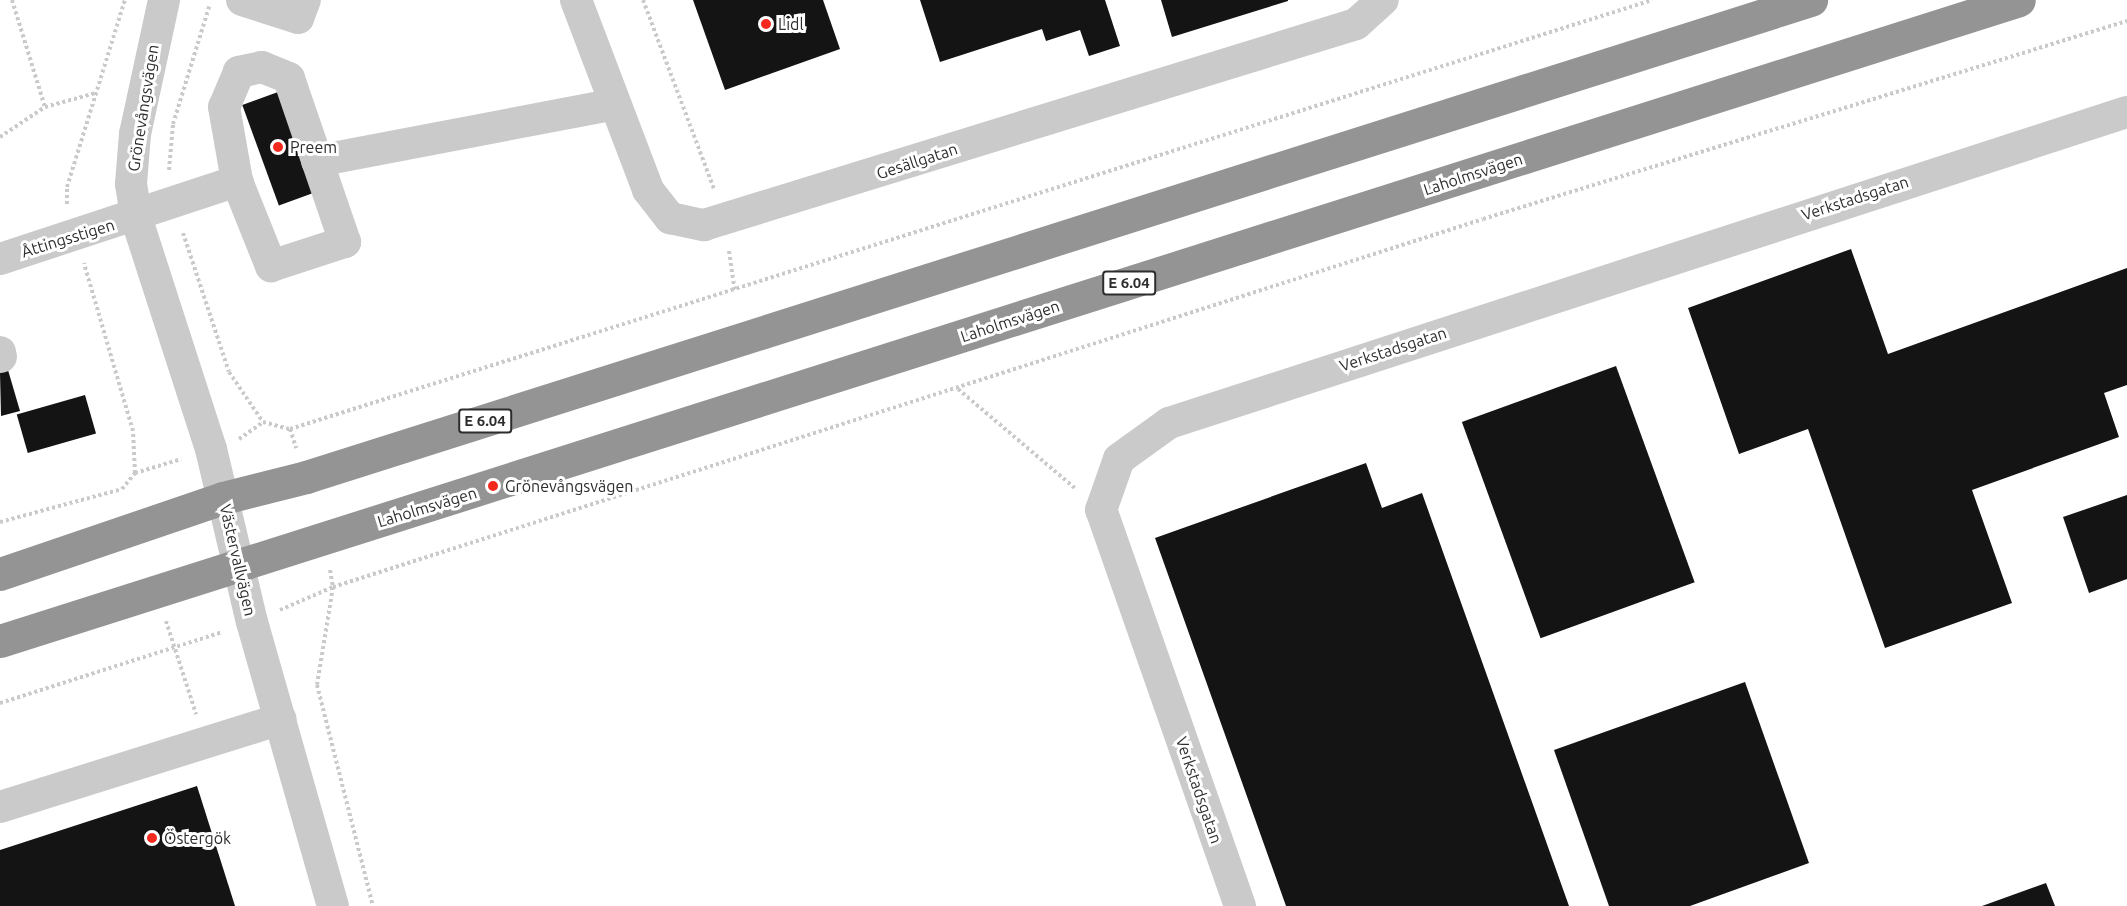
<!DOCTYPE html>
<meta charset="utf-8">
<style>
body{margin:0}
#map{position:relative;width:2127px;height:906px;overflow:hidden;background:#fff;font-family:Ubuntu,sans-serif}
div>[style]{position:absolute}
.building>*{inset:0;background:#141414;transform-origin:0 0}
.path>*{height:4px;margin-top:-2px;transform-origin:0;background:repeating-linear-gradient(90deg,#cacaca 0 3px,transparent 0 6px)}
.minor>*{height:32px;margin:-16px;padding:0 16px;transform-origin:16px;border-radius:16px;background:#cacaca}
.highway>*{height:33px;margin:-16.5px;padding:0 16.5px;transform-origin:16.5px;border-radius:16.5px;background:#949494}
.dots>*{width:16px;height:16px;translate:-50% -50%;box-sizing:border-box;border:3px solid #fff;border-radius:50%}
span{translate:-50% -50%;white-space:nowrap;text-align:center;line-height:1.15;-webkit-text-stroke:6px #fff;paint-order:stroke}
.shield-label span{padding:2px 4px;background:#fff;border:2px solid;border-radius:4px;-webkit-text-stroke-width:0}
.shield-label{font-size:15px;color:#2d2d2d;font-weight:700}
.poi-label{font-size:16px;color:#2d2d2d}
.left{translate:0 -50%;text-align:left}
.street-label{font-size:16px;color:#2d2d2d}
</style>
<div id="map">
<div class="building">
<div style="clip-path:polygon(693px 0,823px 0,840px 49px,725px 90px)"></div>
<div style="clip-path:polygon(920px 0,1105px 0,1120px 46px,1089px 56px,1080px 30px,1046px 41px,1042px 29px,940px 62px)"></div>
<div style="clip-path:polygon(1161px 0,1288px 0,1288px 1px,1172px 37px)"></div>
<div style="left:278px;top:92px;width:107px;height:38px;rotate:70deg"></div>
<div style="clip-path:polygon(1851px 249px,1888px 354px,2127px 268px,2127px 385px,2104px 393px,2119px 437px,1972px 490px,2012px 603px,1885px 648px,1808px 429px,1739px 454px,1688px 308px)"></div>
<div style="left:1616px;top:366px;width:230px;height:164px;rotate:70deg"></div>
<div style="clip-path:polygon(8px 370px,20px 411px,1px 416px,0 373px)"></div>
<div style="left:85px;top:395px;width:40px;height:71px;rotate:74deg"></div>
<div style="clip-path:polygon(1366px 463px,1382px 508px,1422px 493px,1569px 906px,1286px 906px,1155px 538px)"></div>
<div style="clip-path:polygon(2127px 495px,2127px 579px,2089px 593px,2063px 517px)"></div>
<div style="clip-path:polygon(1745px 682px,1809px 863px,1690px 906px,1609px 906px,1554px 750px)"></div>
<div style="clip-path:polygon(197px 786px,235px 906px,0 906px,0 850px)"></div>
<div style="clip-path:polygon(2046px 883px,2055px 906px,1982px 906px)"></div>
</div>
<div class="path">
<div style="left:12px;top:0;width:112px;rotate:72.9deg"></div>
<div style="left:45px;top:107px;width:53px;rotate:-15.4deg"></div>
<div style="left:643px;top:0;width:202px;rotate:69.4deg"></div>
<div style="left:0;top:137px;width:54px;rotate:-33.7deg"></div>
<div style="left:169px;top:170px;width:46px;rotate:-85deg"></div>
<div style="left:173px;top:124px;width:126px;rotate:-72.9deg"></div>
<div style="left:67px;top:204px;width:17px;rotate:-90deg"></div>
<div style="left:67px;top:187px;width:196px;rotate:-72.8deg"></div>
<div style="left:183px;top:233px;width:146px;rotate:71.7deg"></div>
<div style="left:229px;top:372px;width:60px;rotate:55.8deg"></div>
<div style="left:263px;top:422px;width:28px;rotate:15deg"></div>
<div style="left:290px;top:429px;width:1428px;rotate:-17.48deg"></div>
<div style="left:729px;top:251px;width:41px;rotate:81.7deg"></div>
<div style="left:958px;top:389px;width:155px;rotate:40.3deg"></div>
<div style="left:290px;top:429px;width:20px;rotate:72deg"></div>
<div style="left:239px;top:439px;width:29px;rotate:-35deg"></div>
<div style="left:135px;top:473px;width:48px;rotate:-16.9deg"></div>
<div style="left:0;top:522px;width:126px;rotate:-15.1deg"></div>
<div style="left:122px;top:489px;width:21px;rotate:-51deg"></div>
<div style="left:135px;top:473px;width:42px;rotate:-92.7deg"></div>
<div style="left:133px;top:431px;width:175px;rotate:-106.3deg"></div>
<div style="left:330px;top:570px;width:17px;rotate:80deg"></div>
<div style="left:333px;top:587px;width:99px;rotate:99.3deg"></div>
<div style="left:317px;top:685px;width:228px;rotate:75.8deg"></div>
<div style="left:280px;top:610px;width:58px;rotate:-23.5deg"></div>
<div style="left:333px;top:587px;width:1207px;rotate:-17.74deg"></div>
<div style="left:1483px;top:219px;width:674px;rotate:-17.09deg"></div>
<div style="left:166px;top:621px;width:98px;rotate:72.1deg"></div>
<div style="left:0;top:703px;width:233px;rotate:-17.7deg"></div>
</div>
<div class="minor">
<div style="left:164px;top:0;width:137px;rotate:102.2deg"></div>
<div style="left:135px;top:134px;width:50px;rotate:94.6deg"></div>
<div style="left:131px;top:184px;width:33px;rotate:81deg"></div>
<div style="left:136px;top:217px;width:244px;rotate:72.1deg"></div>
<div style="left:211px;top:449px;width:178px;rotate:76.7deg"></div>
<div style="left:252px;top:622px;width:295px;rotate:74.1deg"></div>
<div style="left:242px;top:0;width:59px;rotate:17.8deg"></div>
<div style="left:298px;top:18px;width:19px;rotate:-69deg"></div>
<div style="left:576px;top:0;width:203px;rotate:69.2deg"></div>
<div style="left:648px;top:190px;width:36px;rotate:52deg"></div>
<div style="left:670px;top:218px;width:35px;rotate:12deg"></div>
<div style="left:704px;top:225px;width:682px;rotate:-17.13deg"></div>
<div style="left:1356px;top:24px;width:36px;rotate:-42deg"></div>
<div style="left:317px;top:161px;width:303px;rotate:-10.8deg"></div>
<div style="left:0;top:259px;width:250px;rotate:-18.2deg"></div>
<div style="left:237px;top:181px;width:92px;rotate:68.2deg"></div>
<div style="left:271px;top:266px;width:78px;rotate:-18deg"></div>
<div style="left:345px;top:242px;width:173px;rotate:-108.9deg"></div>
<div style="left:289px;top:78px;width:29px;rotate:-158deg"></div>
<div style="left:262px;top:67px;width:24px;rotate:168deg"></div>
<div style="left:239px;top:72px;width:38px;rotate:113deg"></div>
<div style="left:224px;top:107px;width:75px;rotate:80deg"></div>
<div style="left:0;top:352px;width:5px;rotate:79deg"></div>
<div style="left:0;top:807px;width:294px;rotate:-17.4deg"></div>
<div style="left:1240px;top:906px;width:420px;rotate:-109.3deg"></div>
<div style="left:1101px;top:510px;width:54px;rotate:-70.6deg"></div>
<div style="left:1119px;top:459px;width:62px;rotate:-35.8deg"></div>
<div style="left:1169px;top:423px;width:1007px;rotate:-17.99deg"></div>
</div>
<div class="highway">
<div style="left:0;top:574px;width:236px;rotate:-18.8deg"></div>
<div style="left:223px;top:498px;width:86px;rotate:-14.2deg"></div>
<div style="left:306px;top:477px;width:1579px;rotate:-17.59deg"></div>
<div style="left:0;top:641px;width:2118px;rotate:-17.61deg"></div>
</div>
<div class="dots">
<div style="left:766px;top:24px;background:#f52a1e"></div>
<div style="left:278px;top:147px;background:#f52a1e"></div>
<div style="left:493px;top:486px;background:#f52a1e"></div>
<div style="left:152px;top:838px;background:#f52a1e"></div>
</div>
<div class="shield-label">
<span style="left:1129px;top:283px">E 6.04</span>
<span style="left:485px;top:421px">E 6.04</span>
</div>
<div class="poi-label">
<span class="left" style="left:778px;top:24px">Lidl</span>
<span class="left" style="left:290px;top:147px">Preem</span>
<span class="left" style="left:505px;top:486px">Grönevångsvägen</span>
<span class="left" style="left:164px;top:838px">Östergök</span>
</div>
<div class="street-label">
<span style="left:143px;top:108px;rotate:-81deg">Grönevångsvägen</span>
<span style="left:917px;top:161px;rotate:-18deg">Gesällgatan</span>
<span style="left:1473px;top:174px;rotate:-18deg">Laholmsvägen</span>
<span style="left:1855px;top:198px;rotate:-18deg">Verkstadsgatan</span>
<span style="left:68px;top:238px;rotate:-17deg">Åttingsstigen</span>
<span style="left:1010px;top:321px;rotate:-18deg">Laholmsvägen</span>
<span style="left:1393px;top:349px;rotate:-18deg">Verkstadsgatan</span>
<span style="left:427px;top:507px;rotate:-17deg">Laholmsvägen</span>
<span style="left:238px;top:560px;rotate:77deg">Västervallvägen</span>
<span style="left:1199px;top:790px;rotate:71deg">Verkstadsgatan</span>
</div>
</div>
